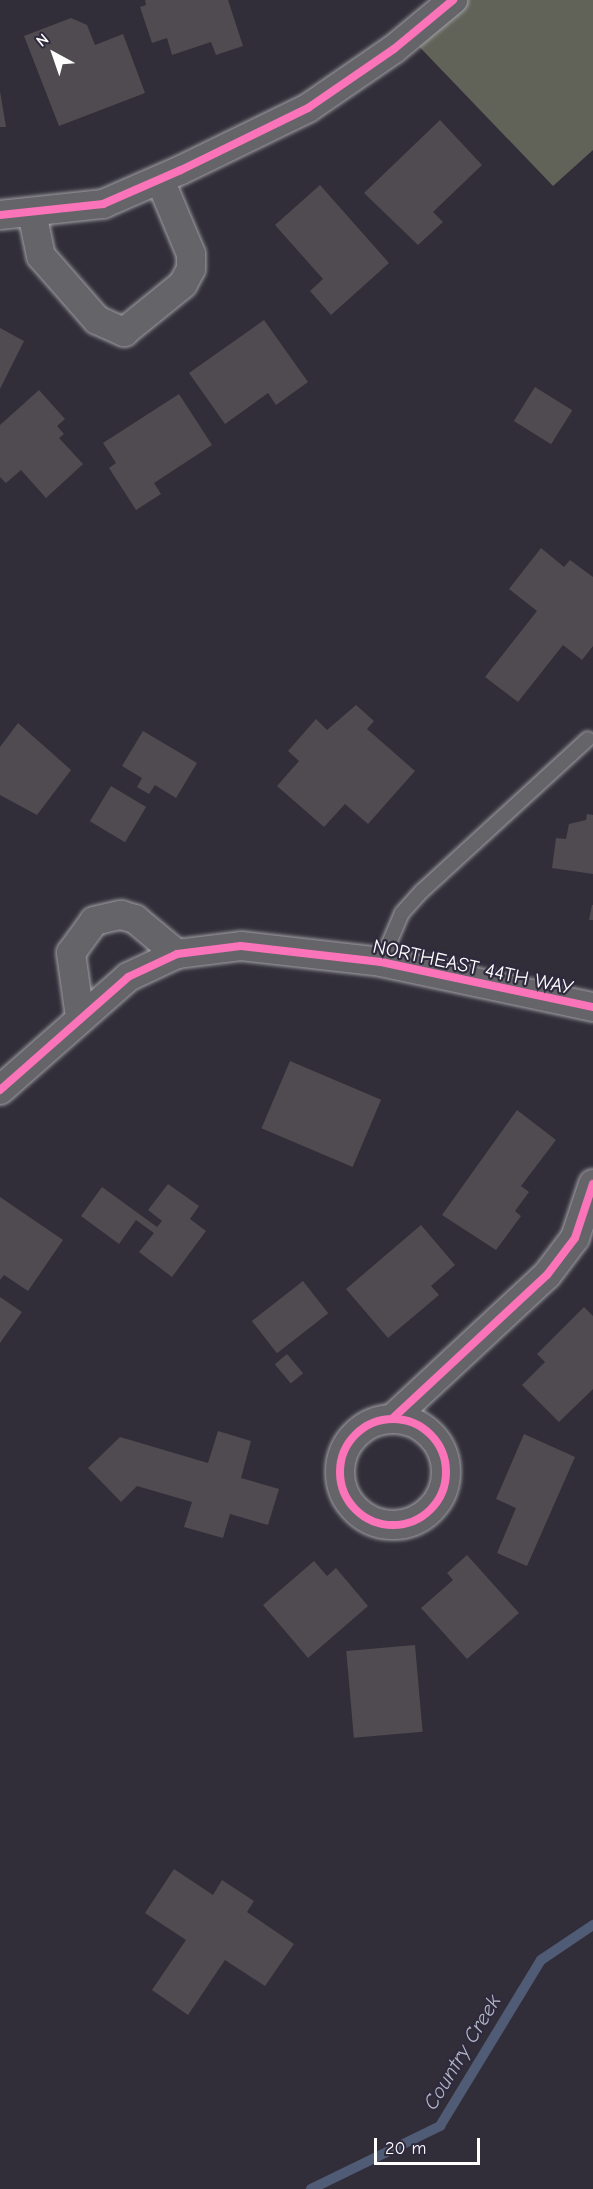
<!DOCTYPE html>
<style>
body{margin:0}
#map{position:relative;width:593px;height:2189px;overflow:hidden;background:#312e39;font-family:"Comic Neue",sans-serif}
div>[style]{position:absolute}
.green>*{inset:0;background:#616358}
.stream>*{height:10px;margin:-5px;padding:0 5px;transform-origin:5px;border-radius:5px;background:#505c76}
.building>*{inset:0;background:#504b50;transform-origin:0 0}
.roads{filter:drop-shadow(0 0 2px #a2a1a6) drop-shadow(0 0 2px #a2a1a6)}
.service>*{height:14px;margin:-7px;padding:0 7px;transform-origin:7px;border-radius:7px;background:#656469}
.minor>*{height:28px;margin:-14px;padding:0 14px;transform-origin:14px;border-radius:14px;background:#656469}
.minor>.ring{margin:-14px;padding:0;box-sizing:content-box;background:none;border:28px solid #656469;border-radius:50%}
.cycleway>*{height:8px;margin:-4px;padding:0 4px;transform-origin:4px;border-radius:4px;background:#fb73b8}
.cycleway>.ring{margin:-4px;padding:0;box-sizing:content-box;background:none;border:8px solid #fb73b8;border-radius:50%}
span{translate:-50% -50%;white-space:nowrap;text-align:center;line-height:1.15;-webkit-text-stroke:4.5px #2f2a3d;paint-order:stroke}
.street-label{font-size:20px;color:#fff}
.water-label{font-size:21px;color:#b2b7c4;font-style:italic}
.north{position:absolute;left:24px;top:24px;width:60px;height:60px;-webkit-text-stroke:4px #2f2a3d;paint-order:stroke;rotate:320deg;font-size:16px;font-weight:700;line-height:24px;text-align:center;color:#fff}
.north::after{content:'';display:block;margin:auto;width:21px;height:27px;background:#fff;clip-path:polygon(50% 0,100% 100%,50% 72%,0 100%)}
.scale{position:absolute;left:374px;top:2138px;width:106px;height:27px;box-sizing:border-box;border:3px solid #fff;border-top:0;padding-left:8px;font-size:18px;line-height:21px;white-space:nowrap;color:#fff;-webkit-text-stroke:4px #2f2a3d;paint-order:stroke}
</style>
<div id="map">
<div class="green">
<div style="clip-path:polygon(439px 0,593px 0,593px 150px,553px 186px,410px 37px)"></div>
</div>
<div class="stream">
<div style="left:311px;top:2189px;width:144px;rotate:-26deg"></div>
<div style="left:440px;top:2126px;width:194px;rotate:-58.7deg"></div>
<div style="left:541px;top:1960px;width:63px;rotate:-33.9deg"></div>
</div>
<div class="building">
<div style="clip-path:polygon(145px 0,228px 0,243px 46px,216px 55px,211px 42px,172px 55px,167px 38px,152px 43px,140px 7px,146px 5px)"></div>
<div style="clip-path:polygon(71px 18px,87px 25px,95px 45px,123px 34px,145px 93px,59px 126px,24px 36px)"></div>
<div style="clip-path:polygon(0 91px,6px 127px,0 127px)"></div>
<div style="clip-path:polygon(440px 120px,482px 165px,433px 212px,443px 222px,418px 245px,364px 193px)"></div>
<div style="clip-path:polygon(320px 185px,389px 263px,331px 315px,310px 291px,323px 279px,275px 225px)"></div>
<div style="clip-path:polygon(264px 320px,308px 382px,276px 405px,268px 393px,225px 424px,189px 373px)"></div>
<div style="clip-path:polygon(0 328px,24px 341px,0 389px)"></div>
<div style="left:535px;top:387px;width:44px;height:40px;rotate:32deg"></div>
<div style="clip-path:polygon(39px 390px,65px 419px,57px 426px,64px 434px,59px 438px,83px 464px,46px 498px,21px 470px,6px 483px,0 477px,0 425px)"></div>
<div style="clip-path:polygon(179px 394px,212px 445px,154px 483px,161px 494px,136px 510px,109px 468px,116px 463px,103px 443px)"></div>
<div style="clip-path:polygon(541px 548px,564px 567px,570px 560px,593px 577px,593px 646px,582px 660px,563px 645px,518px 702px,485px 677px,537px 611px,509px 589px)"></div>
<div style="clip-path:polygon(356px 705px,374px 721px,367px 729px,415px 771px,368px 824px,345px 804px,324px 827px,277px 786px,299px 761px,288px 751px,316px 719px,327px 730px)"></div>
<div style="clip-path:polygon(18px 723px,71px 770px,37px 815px,0 795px,0 747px)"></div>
<div style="clip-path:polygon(143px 731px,197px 763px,176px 798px,155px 785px,149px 794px,137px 787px,142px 778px,122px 766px)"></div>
<div style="left:111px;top:786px;width:41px;height:41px;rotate:31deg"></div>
<div style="clip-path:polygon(587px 814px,593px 815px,593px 874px,552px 868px,556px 838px,566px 839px,569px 824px,586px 820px)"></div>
<div style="clip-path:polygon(592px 905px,593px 905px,593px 920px,589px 920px)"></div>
<div style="left:290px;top:1061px;width:99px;height:73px;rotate:23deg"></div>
<div style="clip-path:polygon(517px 1110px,556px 1140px,521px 1186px,529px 1192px,515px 1211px,521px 1216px,496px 1250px,442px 1215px)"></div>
<div style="clip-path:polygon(168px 1184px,199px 1206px,190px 1219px,206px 1231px,172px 1277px,139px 1252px,154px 1233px,136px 1220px,119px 1244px,81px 1216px,102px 1187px,157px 1227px,162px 1221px,148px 1210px)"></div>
<div style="clip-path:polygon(0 1197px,63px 1240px,28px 1291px,4px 1275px,0 1280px)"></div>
<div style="clip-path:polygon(421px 1225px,455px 1265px,431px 1286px,439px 1295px,388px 1338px,346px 1289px)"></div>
<div style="left:303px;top:1281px;width:41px;height:65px;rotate:52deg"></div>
<div style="clip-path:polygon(0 1297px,22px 1312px,0 1343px)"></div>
<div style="clip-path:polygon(584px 1307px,593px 1316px,593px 1389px,559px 1422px,522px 1385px,545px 1362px,537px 1354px)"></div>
<div style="left:287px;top:1354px;width:25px;height:16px;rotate:50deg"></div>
<div style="clip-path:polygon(218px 1431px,251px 1441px,241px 1478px,279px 1489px,268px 1525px,230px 1514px,223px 1538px,184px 1527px,192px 1502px,137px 1486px,121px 1502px,88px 1468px,120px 1437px,208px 1463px)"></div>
<div style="clip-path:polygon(524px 1434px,575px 1457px,527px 1566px,497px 1553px,516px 1508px,496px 1499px)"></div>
<div style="clip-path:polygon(467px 1555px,519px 1613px,467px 1659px,421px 1608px,453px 1580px,447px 1573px)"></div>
<div style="clip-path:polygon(314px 1561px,327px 1576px,336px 1568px,368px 1606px,308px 1658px,263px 1605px)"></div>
<div style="left:415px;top:1645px;width:87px;height:69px;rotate:85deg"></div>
<div style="clip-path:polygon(174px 1869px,213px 1895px,222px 1880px,254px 1901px,247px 1912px,294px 1944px,265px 1986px,225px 1960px,188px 2015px,152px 1990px,186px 1940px,145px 1913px)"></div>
</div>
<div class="roads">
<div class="service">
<div style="left:381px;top:962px;width:53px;rotate:-66.8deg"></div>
<div style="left:402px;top:913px;width:30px;rotate:-48deg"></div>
<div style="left:422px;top:891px;width:225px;rotate:-42.5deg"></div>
</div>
<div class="minor">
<div style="left:32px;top:213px;width:44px;rotate:78.2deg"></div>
<div style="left:41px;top:256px;width:85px;rotate:48.8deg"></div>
<div style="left:97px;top:320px;width:30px;rotate:24deg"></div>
<div style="left:124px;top:332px;width:76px;rotate:-39.1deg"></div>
<div style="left:183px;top:284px;width:17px;rotate:-62deg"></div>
<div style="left:191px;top:269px;width:15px;rotate:-90deg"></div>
<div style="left:191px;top:254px;width:80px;rotate:-112.7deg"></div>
<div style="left:0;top:215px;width:104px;rotate:-6.1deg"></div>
<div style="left:103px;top:204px;width:85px;rotate:-23.6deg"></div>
<div style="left:181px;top:170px;width:141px;rotate:-26deg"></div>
<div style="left:308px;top:108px;width:104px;rotate:-34.5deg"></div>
<div style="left:394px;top:49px;width:77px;rotate:-39.7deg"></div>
<div style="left:80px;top:1017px;width:65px;rotate:-98deg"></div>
<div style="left:71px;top:953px;width:39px;rotate:-54deg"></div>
<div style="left:94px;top:921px;width:28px;rotate:-13deg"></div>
<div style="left:121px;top:915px;width:15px;rotate:16deg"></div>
<div style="left:135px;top:919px;width:55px;rotate:39.8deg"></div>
<div style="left:0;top:1090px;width:171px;rotate:-41.4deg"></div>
<div style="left:128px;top:977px;width:54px;rotate:-25.1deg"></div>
<div style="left:177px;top:954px;width:64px;rotate:-7.1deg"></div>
<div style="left:241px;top:946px;width:141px;rotate:6.5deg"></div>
<div style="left:381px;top:962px;width:217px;rotate:12deg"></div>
<div style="left:393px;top:1418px;width:210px;rotate:-42.9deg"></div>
<div style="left:547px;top:1275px;width:46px;rotate:-52.9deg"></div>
<div style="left:575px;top:1238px;width:57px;rotate:-71.6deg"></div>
<div class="ring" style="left:340px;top:1419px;width:78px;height:78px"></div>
</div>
</div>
<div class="cycleway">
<div style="left:0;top:215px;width:104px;rotate:-6.1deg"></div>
<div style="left:103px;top:204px;width:85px;rotate:-23.6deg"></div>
<div style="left:181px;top:170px;width:141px;rotate:-26deg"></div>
<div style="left:308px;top:108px;width:104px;rotate:-34.5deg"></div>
<div style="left:394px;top:49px;width:77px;rotate:-39.7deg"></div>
<div style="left:0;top:1090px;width:171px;rotate:-41.4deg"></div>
<div style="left:128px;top:977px;width:54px;rotate:-25.1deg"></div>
<div style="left:177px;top:954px;width:64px;rotate:-7.1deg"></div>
<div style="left:241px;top:946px;width:141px;rotate:6.5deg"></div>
<div style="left:381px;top:962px;width:217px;rotate:12deg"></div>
<div style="left:393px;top:1418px;width:210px;rotate:-42.9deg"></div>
<div style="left:547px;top:1275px;width:46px;rotate:-52.9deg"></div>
<div style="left:575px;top:1238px;width:57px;rotate:-71.6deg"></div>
<div class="ring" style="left:340px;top:1419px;width:98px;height:98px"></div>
</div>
<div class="street-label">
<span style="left:473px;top:967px;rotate:12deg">NORTHEAST 44TH WAY</span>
</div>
<div class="water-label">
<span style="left:462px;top:2052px;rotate:-59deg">Country Creek</span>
</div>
<div class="north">N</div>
<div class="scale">20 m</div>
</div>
